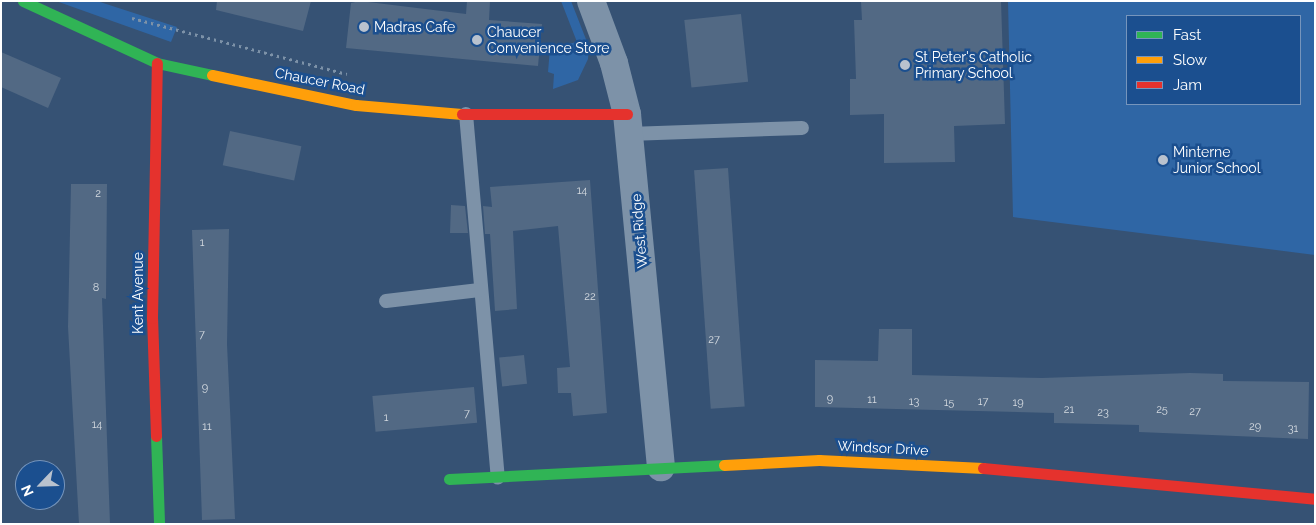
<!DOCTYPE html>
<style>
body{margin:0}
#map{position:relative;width:1316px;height:525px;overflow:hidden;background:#365274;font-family:Raleway,sans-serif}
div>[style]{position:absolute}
.green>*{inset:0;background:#2f66a5}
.building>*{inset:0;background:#526984;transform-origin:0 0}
.path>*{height:3px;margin-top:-1.5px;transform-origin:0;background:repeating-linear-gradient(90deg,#7d92a8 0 2.5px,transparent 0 6.5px)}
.lane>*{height:14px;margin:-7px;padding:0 7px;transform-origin:7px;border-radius:7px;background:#7d92a8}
.street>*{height:28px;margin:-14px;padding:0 14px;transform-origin:14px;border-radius:14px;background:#7d92a8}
.fast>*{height:11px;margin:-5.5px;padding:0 5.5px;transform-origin:5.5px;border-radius:5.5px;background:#30b455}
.slow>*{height:11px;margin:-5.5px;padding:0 5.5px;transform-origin:5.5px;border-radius:5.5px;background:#ff9f0a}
.jam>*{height:11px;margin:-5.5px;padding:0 5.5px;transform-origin:5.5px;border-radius:5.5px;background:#e5322d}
.dots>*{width:14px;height:14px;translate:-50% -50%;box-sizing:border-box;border:2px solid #1b4f8f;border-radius:50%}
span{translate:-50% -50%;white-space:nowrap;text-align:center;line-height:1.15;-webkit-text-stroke:5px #1b4f8f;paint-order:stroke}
.number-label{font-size:11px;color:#d4dae0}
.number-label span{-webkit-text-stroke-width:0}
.poi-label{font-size:14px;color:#fff}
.left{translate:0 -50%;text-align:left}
.street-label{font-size:14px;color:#fff}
.frame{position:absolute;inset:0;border:2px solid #fff;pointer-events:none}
.legend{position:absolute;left:1126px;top:15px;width:175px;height:90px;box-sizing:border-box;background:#1b4f8f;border:1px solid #7695bc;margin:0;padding:6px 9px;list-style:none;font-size:15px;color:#fff}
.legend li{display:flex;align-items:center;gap:10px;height:25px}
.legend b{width:25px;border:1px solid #7695bc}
.north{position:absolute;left:15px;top:460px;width:50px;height:50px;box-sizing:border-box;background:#1b4f8f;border:1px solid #7695bc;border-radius:50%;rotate:246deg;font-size:14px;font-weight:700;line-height:20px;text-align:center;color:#fff}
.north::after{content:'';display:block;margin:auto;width:18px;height:22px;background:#b9c2ce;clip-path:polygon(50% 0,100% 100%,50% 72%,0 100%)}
</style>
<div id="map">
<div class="green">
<div style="clip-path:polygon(56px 1px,97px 1px,177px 27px,171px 42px)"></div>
<div style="clip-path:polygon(561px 1px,571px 1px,589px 47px,588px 59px,578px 80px,553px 89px,554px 74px,548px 72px,550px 48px,577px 42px)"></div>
<div style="clip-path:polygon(evenodd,1008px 1px,1315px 1px,1315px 255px,1013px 217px,1008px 1px,1300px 16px,1300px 104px,1127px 104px,1127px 16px,1300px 16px)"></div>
</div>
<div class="building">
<div style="clip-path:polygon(217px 1px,311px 1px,303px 31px,216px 10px)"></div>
<div style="clip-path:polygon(360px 1px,466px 14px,467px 1px,490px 1px,489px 20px,542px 24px,538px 66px,346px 48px,351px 3px)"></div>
<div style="clip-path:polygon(1001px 1px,1005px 124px,954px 126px,955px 162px,884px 163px,884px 114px,850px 115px,850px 79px,856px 79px,854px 20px,862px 20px,861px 2px)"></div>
<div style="left:741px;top:14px;width:68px;height:57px;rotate:84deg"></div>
<div style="clip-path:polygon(1px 52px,61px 78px,48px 108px,1px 87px)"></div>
<div style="left:230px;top:131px;width:73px;height:35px;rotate:12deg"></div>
<div style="left:728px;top:168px;width:239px;height:34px;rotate:86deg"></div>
<div style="clip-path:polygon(590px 180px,607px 413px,573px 416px,571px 393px,558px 393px,557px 368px,570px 367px,558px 226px,513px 231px,517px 309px,495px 311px,490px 234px,485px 234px,483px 206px,492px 207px,490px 187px)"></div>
<div style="clip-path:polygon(71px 184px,107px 184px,106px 299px,102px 298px,110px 524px,79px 524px,68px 327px)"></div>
<div style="clip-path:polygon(451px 205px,465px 206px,468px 233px,450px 233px)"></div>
<div style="clip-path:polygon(229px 229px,227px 344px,235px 519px,202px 520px,192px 230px)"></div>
<div style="clip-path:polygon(879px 329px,912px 329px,912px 375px,1042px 378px,1190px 373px,1223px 374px,1223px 381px,1309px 382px,1308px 439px,1139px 432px,1139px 425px,1054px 423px,1054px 413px,815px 407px,815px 360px,878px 361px)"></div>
<div style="left:524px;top:355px;width:29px;height:25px;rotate:84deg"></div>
<div style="left:474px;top:387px;width:36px;height:102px;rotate:85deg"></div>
</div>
<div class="path">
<div style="left:132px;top:18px;width:222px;rotate:14.6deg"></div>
</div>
<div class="lane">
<div style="left:466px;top:114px;width:365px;rotate:85deg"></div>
<div style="left:629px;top:134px;width:173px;rotate:-2deg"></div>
<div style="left:386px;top:301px;width:94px;rotate:-6.7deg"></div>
</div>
<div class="street">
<div style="left:591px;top:1px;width:66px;rotate:69.6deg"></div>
<div style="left:614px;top:63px;width:53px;rotate:75.7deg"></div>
<div style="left:627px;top:114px;width:355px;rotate:84.5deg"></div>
</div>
<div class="fast">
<div style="left:23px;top:1px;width:148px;rotate:24.8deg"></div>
<div style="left:157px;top:63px;width:56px;rotate:12.3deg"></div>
<div style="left:156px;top:436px;width:88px;rotate:88deg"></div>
<div style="left:449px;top:479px;width:275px;rotate:-2.9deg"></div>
</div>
<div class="slow">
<div style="left:212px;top:75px;width:147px;rotate:11.8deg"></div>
<div style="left:356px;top:105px;width:106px;rotate:4.9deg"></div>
<div style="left:724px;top:465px;width:95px;rotate:-3deg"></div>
<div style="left:819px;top:460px;width:164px;rotate:2.8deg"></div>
</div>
<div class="jam">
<div style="left:462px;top:114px;width:165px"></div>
<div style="left:156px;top:436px;width:118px;rotate:-91.9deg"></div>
<div style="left:152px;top:318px;width:255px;rotate:-88.9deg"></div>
<div style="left:983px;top:468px;width:333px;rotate:5.3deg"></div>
</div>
<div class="dots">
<div style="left:364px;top:27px;background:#b9c2ce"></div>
<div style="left:477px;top:40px;background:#b9c2ce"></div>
<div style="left:905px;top:65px;background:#b9c2ce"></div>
<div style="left:1163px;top:160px;background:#b9c2ce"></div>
</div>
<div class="number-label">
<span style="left:582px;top:191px">14</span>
<span style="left:98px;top:194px">2</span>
<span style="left:202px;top:243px">1</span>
<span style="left:96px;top:288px">8</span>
<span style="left:590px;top:297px">22</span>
<span style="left:202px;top:335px">7</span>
<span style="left:714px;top:340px">27</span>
<span style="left:205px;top:388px">9</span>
<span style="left:830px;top:399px">9</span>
<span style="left:872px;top:400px">11</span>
<span style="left:914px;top:402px">13</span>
<span style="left:983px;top:402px">17</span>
<span style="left:949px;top:403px">15</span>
<span style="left:1018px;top:403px">19</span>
<span style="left:1069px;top:410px">21</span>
<span style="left:1162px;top:410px">25</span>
<span style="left:1195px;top:412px">27</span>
<span style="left:1103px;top:413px">23</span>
<span style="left:467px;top:414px">7</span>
<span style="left:386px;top:418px">1</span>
<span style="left:97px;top:425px">14</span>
<span style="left:207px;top:427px">11</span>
<span style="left:1255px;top:427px">29</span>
<span style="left:1293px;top:429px">31</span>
</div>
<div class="poi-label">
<span class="left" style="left:374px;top:27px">Madras Cafe</span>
<span class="left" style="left:487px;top:40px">Chaucer<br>Convenience Store</span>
<span class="left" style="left:915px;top:65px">St Peter's Catholic<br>Primary School</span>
<span class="left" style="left:1173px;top:160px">Minterne<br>Junior School</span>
</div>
<div class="street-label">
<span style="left:320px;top:81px;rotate:11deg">Chaucer Road</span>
<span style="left:639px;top:231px;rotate:-95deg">West Ridge</span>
<span style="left:138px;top:293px;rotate:-90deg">Kent Avenue</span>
<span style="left:883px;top:448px;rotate:3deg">Windsor Drive</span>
</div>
<div class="frame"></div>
<ul class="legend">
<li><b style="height:6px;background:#30b455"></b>Fast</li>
<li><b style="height:6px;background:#ff9f0a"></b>Slow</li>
<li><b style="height:6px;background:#e5322d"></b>Jam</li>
</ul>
<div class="north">N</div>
</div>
